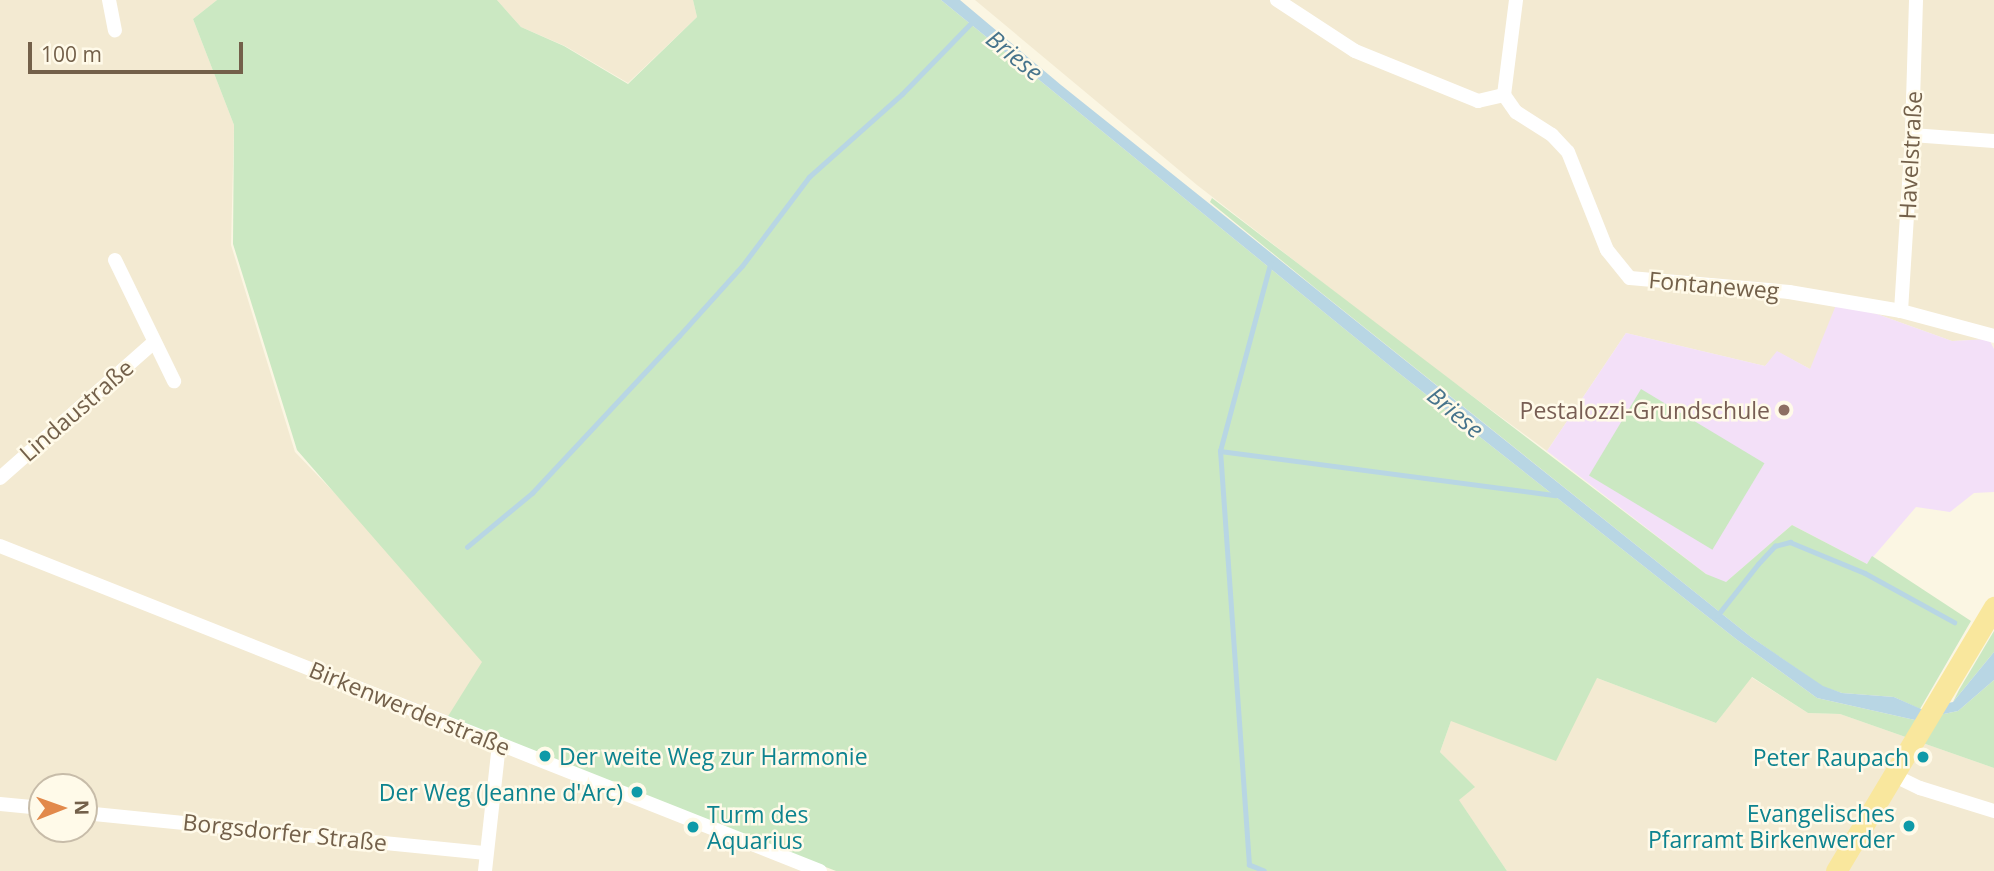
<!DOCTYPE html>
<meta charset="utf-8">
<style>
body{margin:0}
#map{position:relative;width:1994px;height:871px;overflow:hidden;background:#fbf6e3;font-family:"Open Sans",sans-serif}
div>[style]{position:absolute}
.residential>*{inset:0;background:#f3ead2}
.education>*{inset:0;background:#f3e0f8}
.green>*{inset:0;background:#cbe8c2;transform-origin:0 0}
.water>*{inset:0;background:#b8d6e4}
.stream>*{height:4.5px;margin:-2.25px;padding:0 2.25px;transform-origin:2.25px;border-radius:2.25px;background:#b8d6e4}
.street>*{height:14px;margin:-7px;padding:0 7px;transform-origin:7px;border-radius:7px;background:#fff}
.primary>*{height:21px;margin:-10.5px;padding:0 10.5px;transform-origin:10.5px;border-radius:10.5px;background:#f9e79d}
.dots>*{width:19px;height:19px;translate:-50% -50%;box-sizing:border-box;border:4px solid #fffae9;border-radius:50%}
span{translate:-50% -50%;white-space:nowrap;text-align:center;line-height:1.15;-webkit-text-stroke:5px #fffae9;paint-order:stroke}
.street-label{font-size:23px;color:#73604a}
.education-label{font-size:23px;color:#785e54}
.right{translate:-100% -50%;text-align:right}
.culture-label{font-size:23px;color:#0d838f}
.left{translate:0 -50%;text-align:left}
.water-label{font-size:24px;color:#47748c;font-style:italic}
.north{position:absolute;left:28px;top:773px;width:70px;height:70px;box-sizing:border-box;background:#fffae9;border:2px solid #c7bca9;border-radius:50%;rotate:89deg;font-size:19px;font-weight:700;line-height:28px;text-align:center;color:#73604a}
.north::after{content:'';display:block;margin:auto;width:24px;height:32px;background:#e2894b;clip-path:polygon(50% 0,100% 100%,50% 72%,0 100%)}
.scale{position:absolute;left:28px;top:42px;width:215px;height:32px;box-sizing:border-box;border:4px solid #73604a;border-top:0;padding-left:9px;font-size:21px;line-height:24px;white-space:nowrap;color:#73604a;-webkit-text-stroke:5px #fffae9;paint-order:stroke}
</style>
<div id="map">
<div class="residential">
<div style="clip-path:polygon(evenodd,0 0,217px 0,193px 19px,234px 125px,231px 245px,295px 452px,497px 661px,808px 871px,0 871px,0 0,42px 787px,84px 787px,84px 829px,42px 829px,42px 787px)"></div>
<div style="clip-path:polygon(497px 0,693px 0,697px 17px,628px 83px,565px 46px,521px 27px)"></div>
<div style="clip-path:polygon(975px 0,1994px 0,1994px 339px,1952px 341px,1877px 314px,1810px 369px,1778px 352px,1765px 366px,1626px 333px,1547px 451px,1407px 348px,1197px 185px)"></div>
<div style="clip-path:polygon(1751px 677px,1808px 713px,1840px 714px,1994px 768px,1994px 871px,1507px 871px,1458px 799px,1474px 788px,1440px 752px,1451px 721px,1597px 678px,1716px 723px)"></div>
</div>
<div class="education">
<div style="clip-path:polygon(1836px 305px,1877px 314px,1952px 341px,1989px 339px,1994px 349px,1994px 492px,1974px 493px,1950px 512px,1916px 507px,1867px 564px,1792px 525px,1725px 583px,1706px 574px,1547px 451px,1626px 333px,1765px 366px,1777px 351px,1810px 369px)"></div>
</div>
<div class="green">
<div style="clip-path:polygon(217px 0,497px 0,521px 27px,564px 46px,628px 84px,697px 17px,693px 0,941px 0,1395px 370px,1736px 639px,1817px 698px,1915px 720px,1958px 711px,1994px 680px,1994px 768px,1840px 714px,1808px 713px,1752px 677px,1716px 723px,1597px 678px,1556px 761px,1451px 721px,1440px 752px,1475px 787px,1459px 800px,1507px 871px,836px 871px,445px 721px,482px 662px,297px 450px,233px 244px,234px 125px,193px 19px)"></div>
<div style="clip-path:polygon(1212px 198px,1706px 574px,1726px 582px,1792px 525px,1867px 564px,1872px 556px,1971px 621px,1920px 709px,1894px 697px,1842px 693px,1823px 687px,1751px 637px,1314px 287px,1210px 202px)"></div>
<div style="left:1641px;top:389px;width:144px;height:101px;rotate:31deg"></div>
<div style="clip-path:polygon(1994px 631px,1994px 652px,1953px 702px,1959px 690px)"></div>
</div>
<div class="water">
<div style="clip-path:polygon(941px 0,960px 0,1061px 85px,1751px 637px,1823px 686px,1842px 693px,1894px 697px,1921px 709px,1953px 702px,1994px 652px,1994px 680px,1958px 711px,1915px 720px,1817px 698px,1736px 639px,1395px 370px)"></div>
</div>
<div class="stream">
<div style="left:1220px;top:451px;width:338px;rotate:7.5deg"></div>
<div style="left:467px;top:547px;width:85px;rotate:-39.7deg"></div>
<div style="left:532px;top:493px;width:215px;rotate:-46.9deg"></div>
<div style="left:679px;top:336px;width:94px;rotate:-48deg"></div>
<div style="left:742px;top:266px;width:111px;rotate:-53deg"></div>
<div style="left:809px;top:177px;width:125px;rotate:-41.7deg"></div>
<div style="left:902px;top:94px;width:102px;rotate:-45.8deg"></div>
<div style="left:1717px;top:616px;width:66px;rotate:-51.7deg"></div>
<div style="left:1758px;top:564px;width:25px;rotate:-47deg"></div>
<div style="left:1775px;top:546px;width:16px;rotate:-15deg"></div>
<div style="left:1790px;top:542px;width:81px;rotate:22.5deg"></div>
<div style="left:1865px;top:573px;width:102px;rotate:28.8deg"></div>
<div style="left:1264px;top:871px;width:16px;rotate:-158deg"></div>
<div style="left:1249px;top:865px;width:415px;rotate:-94deg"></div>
<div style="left:1220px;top:451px;width:194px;rotate:-75deg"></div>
</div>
<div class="street">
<div style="left:109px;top:0;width:31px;rotate:79deg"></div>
<div style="left:1277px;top:0;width:93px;rotate:33.2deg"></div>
<div style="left:1355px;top:51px;width:133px;rotate:22.1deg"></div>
<div style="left:1478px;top:101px;width:27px;rotate:-13deg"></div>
<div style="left:1504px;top:95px;width:21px;rotate:55deg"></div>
<div style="left:1516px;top:112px;width:43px;rotate:32.6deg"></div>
<div style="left:1552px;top:135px;width:23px;rotate:47deg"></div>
<div style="left:1568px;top:152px;width:105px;rotate:68.3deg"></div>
<div style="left:1607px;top:250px;width:36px;rotate:51deg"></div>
<div style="left:1630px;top:278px;width:160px;rotate:5deg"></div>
<div style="left:1789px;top:292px;width:114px;rotate:9.6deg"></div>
<div style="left:1901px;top:311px;width:96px;rotate:15deg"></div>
<div style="left:1504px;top:95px;width:96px;rotate:-82.8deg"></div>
<div style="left:1912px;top:135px;width:82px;rotate:4.2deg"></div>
<div style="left:115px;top:260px;width:135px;rotate:64deg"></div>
<div style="left:1901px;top:311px;width:176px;rotate:-86.4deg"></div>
<div style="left:1912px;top:135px;width:135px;rotate:-88.3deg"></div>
<div style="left:0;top:478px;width:204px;rotate:-41.4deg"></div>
<div style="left:0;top:546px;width:882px;rotate:21.62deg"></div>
<div style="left:1895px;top:776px;width:28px;rotate:26deg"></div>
<div style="left:1920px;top:788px;width:77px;rotate:17.3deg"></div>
<div style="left:0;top:804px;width:42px;rotate:5.4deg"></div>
<div style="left:84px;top:813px;width:404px;rotate:5.7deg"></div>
<div style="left:485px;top:871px;width:128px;rotate:-83.7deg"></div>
</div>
<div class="primary">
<div style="left:1836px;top:871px;width:308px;rotate:-59.1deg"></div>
</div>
<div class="dots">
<div style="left:1784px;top:410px;background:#8d6e63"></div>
<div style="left:545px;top:756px;background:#0f9aa8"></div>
<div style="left:1923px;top:757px;background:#0f9aa8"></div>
<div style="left:637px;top:792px;background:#0f9aa8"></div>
<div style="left:1909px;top:826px;background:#0f9aa8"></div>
<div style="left:693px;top:827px;background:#0f9aa8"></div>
</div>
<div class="street-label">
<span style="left:1910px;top:155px;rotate:-87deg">Havelstraße</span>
<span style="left:1714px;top:285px;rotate:5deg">Fontaneweg</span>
<span style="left:76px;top:410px;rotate:-41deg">Lindaustraße</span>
<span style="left:410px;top:708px;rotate:22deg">Birkenwerderstraße</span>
<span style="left:285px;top:832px;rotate:6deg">Borgsdorfer Straße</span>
</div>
<div class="education-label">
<span class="right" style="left:1770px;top:410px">Pestalozzi-Grundschule</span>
</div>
<div class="culture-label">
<span class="left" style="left:559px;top:756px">Der weite Weg zur Harmonie</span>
<span class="right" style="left:1909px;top:757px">Peter Raupach</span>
<span class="right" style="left:623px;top:792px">Der Weg (Jeanne d'Arc)</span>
<span class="right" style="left:1895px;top:826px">Evangelisches<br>Pfarramt Birkenwerder</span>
<span class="left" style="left:707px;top:827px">Turm des<br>Aquarius</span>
</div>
<div class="water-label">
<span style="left:1015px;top:55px;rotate:39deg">Briese</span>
<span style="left:1456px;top:412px;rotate:40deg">Briese</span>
</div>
<div class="north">N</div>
<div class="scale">100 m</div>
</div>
